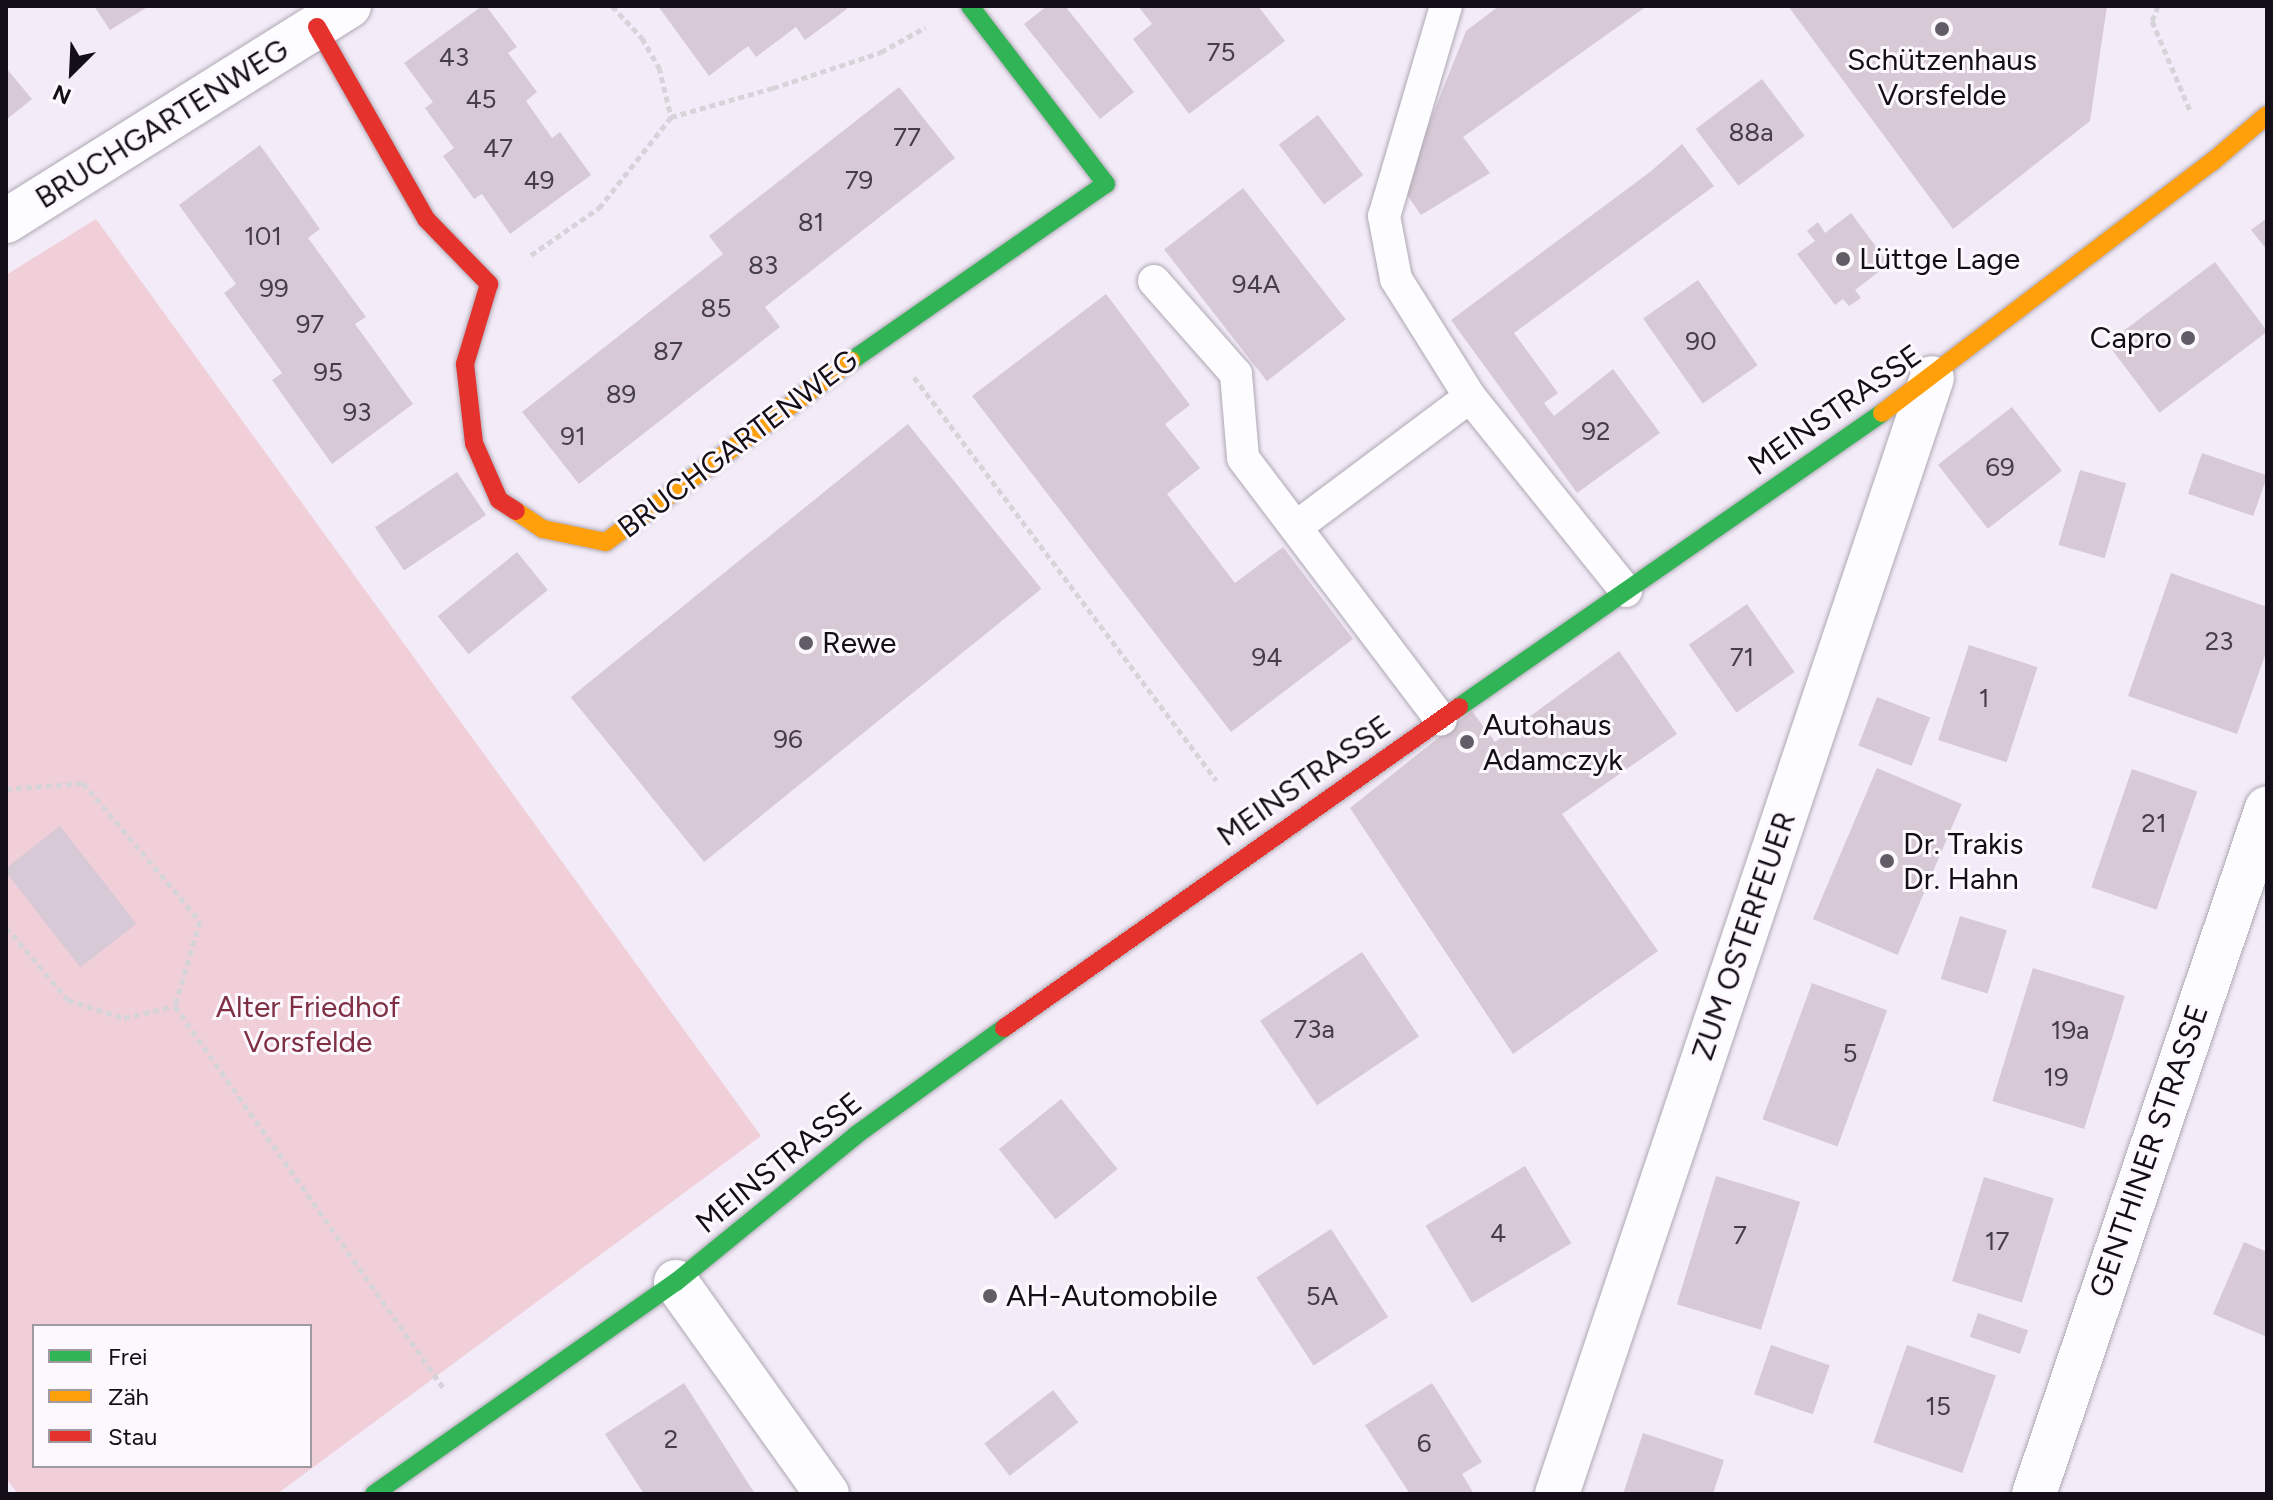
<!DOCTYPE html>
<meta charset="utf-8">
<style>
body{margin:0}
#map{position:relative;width:2273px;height:1500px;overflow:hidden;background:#f3ecf8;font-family:Figtree,sans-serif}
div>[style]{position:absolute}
.green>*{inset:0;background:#f0cfd9}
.building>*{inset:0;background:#d7c9d6;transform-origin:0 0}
.path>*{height:5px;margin-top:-2.5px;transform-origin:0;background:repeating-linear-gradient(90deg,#d7d4d9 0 6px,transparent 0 10px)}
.roads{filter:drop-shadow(0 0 2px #aea8b3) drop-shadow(0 0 2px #aea8b3)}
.lane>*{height:32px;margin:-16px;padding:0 16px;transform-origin:16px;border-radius:16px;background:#fdfcfe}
.street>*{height:44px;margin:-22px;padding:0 22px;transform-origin:22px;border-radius:22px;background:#fdfcfe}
.fast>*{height:18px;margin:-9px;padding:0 9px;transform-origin:9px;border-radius:9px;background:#30b455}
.slow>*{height:18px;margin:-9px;padding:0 9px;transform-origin:9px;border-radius:9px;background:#ff9f0a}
.jam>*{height:18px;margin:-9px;padding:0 9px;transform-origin:9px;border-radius:9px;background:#e5322d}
.dots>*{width:22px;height:22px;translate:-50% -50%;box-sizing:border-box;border:4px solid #fcf8fe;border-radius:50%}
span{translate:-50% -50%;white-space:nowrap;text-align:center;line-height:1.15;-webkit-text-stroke:6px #fcf8fe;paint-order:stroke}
.number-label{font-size:26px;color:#453d48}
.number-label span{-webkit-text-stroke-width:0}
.poi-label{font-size:30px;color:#140e18}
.left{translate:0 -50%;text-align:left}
.right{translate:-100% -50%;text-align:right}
.street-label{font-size:30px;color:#140e18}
.park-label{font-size:30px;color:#7f2f44}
.frame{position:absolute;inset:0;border:8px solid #140e18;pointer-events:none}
.legend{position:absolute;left:32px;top:1324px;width:280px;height:144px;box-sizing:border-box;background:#fcf8fe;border:2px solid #9f9aa2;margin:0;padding:10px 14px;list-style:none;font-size:24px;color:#140e18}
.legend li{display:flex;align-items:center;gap:16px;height:40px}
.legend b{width:40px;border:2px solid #9f9aa2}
.north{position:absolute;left:32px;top:32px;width:80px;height:80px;-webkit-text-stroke:6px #fcf8fe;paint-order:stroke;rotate:204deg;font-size:22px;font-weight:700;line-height:32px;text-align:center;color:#140e18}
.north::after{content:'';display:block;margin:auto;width:28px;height:36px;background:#140e18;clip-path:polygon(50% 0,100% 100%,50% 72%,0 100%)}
</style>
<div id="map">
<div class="green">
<div style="clip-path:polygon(evenodd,96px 219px,761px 1136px,277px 1494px,18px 1494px,6px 1478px,6px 275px,96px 219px,34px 1326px,310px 1326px,310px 1466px,34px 1466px,34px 1326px)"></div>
</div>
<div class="building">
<div style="clip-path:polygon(94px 6px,149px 6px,110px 30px)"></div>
<div style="clip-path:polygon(482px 6px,486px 6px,517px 47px,508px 53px,537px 92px,526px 101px,552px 138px,560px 132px,591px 175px,510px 234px,482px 194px,474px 199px,443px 156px,454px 148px,425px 108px,433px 102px,404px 63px)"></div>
<div style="clip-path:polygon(658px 6px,845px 6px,847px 9px,805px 40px,796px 27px,756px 57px,748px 46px,709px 76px)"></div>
<div style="clip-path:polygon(1047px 6px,1065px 6px,1134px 92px,1100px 119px,1024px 24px)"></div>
<div style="clip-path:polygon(1138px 6px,1258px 6px,1285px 41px,1189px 114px,1133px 39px,1152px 24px)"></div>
<div style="clip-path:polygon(1499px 6px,1647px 6px,1463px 137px,1490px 173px,1421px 215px,1403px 189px,1466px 31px)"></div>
<div style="clip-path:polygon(1788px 6px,2107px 6px,2090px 121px,1953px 229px)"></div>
<div style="clip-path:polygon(6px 68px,32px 99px,6px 120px)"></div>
<div style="left:1762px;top:79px;width:71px;height:83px;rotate:53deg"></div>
<div style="clip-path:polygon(899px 87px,955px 158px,765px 307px,780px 327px,579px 484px,522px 412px,723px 254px,709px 236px)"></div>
<div style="left:1318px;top:115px;width:75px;height:49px;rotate:53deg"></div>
<div style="clip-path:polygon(1682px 144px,1714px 186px,1514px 333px,1558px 393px,1544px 403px,1554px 416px,1613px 369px,1660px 433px,1577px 493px,1451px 320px,1650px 172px)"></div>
<div style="clip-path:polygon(260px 145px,320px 229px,308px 238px,366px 317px,355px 324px,413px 404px,332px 464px,272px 380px,282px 373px,224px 293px,236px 284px,179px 205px)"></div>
<div style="left:1243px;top:188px;width:167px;height:100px;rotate:52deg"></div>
<div style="clip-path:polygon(1851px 213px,1889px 264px,1855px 290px,1861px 298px,1849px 306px,1843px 299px,1835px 305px,1797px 254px,1815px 241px,1807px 231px,1818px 222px,1825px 233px)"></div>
<div style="clip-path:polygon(2267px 218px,2267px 250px,2251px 230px)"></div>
<div style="left:2215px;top:262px;width:87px;height:135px;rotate:53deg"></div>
<div style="left:1698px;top:280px;width:104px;height:67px;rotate:55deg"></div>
<div style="clip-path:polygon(1106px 294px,1190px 405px,1165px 424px,1200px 468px,1167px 494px,1235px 583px,1283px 547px,1353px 639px,1231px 732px,972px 396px)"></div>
<div style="left:2012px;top:407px;width:81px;height:94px;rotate:52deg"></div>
<div style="left:908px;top:424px;width:212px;height:434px;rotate:51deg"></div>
<div style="left:2202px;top:453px;width:69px;height:43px;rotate:19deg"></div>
<div style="left:2080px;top:470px;width:48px;height:78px;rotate:16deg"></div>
<div style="left:457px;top:472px;width:52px;height:99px;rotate:56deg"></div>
<div style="left:517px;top:552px;width:49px;height:102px;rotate:51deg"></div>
<div style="clip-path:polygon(2171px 573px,2267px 607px,2267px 650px,2237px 734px,2128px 696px)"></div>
<div style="left:1747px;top:604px;width:83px;height:71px;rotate:55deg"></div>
<div style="left:1969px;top:645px;width:72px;height:100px;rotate:18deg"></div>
<div style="clip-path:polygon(1619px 651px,1677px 734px,1562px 814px,1658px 951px,1513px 1054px,1350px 808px,1472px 711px,1495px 742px)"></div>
<div style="left:1877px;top:697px;width:57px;height:52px;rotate:21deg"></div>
<div style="left:1877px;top:768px;width:92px;height:164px;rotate:23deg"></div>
<div style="left:2132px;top:769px;width:69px;height:125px;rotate:19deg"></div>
<div style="left:60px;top:826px;width:124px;height:71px;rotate:52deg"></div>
<div style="left:1960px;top:916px;width:49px;height:66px;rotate:17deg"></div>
<div style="left:1362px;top:952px;width:102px;height:123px;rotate:56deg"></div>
<div style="left:2033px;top:968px;width:96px;height:139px;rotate:17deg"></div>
<div style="left:1812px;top:983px;width:80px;height:145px;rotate:20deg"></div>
<div style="left:1061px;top:1099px;width:90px;height:80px;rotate:51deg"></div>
<div style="left:1525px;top:1166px;width:90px;height:116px;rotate:59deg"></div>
<div style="left:1716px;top:1176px;width:88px;height:134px;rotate:17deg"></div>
<div style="left:1984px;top:1177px;width:73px;height:109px;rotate:17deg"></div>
<div style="left:1331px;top:1229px;width:105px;height:89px;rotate:57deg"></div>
<div style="clip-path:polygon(2244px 1242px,2267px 1252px,2267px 1337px,2213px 1314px)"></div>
<div style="left:1978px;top:1313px;width:53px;height:25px;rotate:19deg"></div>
<div style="left:1771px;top:1345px;width:62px;height:52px;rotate:19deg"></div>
<div style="left:1907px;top:1345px;width:94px;height:103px;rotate:19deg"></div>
<div style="clip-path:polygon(684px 1383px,755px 1494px,644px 1494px,605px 1434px)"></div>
<div style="clip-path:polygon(1432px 1383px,1482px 1462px,1462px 1474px,1474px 1494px,1410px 1494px,1365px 1425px)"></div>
<div style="left:1053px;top:1390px;width:41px;height:87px;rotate:52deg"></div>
<div style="clip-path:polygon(1643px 1433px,1724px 1460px,1713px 1494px,1623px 1494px)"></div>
</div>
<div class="path">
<div style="left:612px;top:6px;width:44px;rotate:46.8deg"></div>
<div style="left:642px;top:38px;width:34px;rotate:60deg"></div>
<div style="left:659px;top:67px;width:51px;rotate:76.5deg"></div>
<div style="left:2158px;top:6px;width:16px;rotate:112deg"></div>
<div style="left:2152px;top:21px;width:100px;rotate:67deg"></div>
<div style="left:531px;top:255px;width:83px;rotate:-34.7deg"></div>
<div style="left:599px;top:208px;width:116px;rotate:-51.6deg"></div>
<div style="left:671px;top:117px;width:106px;rotate:-15.9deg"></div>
<div style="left:773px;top:88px;width:114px;rotate:-18.4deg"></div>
<div style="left:881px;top:52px;width:51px;rotate:-29.1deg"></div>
<div style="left:914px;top:377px;width:504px;rotate:53.15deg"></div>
<div style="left:6px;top:789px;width:77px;rotate:-4.5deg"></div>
<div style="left:83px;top:783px;width:181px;rotate:49.7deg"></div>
<div style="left:200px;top:921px;width:89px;rotate:106.4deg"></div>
<div style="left:6px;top:927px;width:96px;rotate:49.7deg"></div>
<div style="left:68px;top:1000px;width:59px;rotate:17.8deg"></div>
<div style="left:124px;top:1018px;width:52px;rotate:-13.2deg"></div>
<div style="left:175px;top:1006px;width:466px;rotate:54.9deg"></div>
</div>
<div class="roads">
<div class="lane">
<div style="left:1446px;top:6px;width:219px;rotate:106.4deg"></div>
<div style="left:1384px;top:216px;width:64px;rotate:79.2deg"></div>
<div style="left:1396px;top:279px;width:139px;rotate:57.9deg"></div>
<div style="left:1470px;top:397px;width:249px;rotate:51.2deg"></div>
<div style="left:1154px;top:281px;width:124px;rotate:48.6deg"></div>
<div style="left:1236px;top:374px;width:84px;rotate:85.2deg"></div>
<div style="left:1243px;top:458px;width:328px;rotate:52.9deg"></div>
<div style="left:1296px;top:527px;width:217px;rotate:-36.8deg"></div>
</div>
<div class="street">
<div style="left:6px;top:221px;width:405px;rotate:-32.1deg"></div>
<div style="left:676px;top:1282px;width:260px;rotate:54.5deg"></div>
<div style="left:1557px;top:1494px;width:1177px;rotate:-71.43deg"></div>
<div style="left:2034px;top:1494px;width:724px;rotate:-71.24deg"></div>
</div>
<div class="fast">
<div style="left:851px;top:361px;width:310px;rotate:-34.8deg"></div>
<div style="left:1106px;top:184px;width:224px;rotate:-127.4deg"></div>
<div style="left:1459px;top:707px;width:515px;rotate:-34.8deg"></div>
<div style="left:374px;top:1494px;width:369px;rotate:-35.1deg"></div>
<div style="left:676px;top:1282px;width:232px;rotate:-39.2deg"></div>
<div style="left:856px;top:1135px;width:183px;rotate:-35.9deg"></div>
</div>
<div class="slow">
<div style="left:1882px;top:413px;width:415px;rotate:-37.3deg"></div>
<div style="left:2212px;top:162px;width:72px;rotate:-40.5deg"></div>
<div style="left:516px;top:511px;width:32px;rotate:34deg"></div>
<div style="left:543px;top:529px;width:64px;rotate:11.7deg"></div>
<div style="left:606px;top:542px;width:305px;rotate:-36.5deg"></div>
</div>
<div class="jam">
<div style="left:317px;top:27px;width:221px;rotate:60.4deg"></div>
<div style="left:426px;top:219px;width:91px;rotate:45.9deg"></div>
<div style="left:489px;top:284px;width:84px;rotate:106.7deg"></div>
<div style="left:465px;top:364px;width:80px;rotate:83.5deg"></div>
<div style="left:474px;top:443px;width:62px;rotate:66.3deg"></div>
<div style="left:499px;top:500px;width:20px;rotate:33deg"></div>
<div style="left:1004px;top:1028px;width:557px;rotate:-35.2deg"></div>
</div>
</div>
<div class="dots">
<div style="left:1942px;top:29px;background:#625c66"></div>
<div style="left:1843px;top:259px;background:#625c66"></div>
<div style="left:2188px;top:338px;background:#625c66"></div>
<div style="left:806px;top:643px;background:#625c66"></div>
<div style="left:1467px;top:742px;background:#625c66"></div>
<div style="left:1887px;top:861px;background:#625c66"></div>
<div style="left:990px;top:1296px;background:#625c66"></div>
</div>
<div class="number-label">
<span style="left:1221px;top:53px">75</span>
<span style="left:454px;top:58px">43</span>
<span style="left:481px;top:100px">45</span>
<span style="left:1751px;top:133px">88a</span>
<span style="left:907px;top:138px">77</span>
<span style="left:498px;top:149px">47</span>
<span style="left:539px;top:181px">49</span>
<span style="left:859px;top:181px">79</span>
<span style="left:811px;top:223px">81</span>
<span style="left:263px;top:237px">101</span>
<span style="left:763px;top:266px">83</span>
<span style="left:1256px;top:285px">94A</span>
<span style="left:274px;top:289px">99</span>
<span style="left:716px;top:309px">85</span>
<span style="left:310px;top:325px">97</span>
<span style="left:1701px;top:342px">90</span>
<span style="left:668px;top:352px">87</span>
<span style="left:328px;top:373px">95</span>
<span style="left:621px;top:395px">89</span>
<span style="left:357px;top:413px">93</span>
<span style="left:1596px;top:432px">92</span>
<span style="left:573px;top:437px">91</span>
<span style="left:2000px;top:468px">69</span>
<span style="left:2219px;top:642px">23</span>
<span style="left:1267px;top:658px">94</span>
<span style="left:1742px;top:658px">71</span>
<span style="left:1984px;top:699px">1</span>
<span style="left:788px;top:740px">96</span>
<span style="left:2154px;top:824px">21</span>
<span style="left:1314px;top:1030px">73a</span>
<span style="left:2070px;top:1031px">19a</span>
<span style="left:1850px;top:1054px">5</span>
<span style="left:2056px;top:1078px">19</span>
<span style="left:1498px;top:1234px">4</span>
<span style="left:1740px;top:1236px">7</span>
<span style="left:1997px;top:1242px">17</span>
<span style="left:1322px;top:1297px">5A</span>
<span style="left:1938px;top:1407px">15</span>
<span style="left:671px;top:1440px">2</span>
<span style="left:1424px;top:1444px">6</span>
</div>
<div class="poi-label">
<span style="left:1942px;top:77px">Schützenhaus<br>Vorsfelde</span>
<span class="left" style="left:1859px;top:259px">Lüttge Lage</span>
<span class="right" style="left:2172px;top:338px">Capro</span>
<span class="left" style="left:822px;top:643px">Rewe</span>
<span class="left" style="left:1483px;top:742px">Autohaus<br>Adamczyk</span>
<span class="left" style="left:1903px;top:861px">Dr. Trakis<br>Dr. Hahn</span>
<span class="left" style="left:1006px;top:1296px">AH-Automobile</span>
</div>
<div class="street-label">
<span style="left:162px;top:124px;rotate:-32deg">BRUCHGARTENWEG</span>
<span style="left:1835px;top:410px;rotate:-35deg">MEINSTRASSE</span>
<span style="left:738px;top:444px;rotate:-37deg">BRUCHGARTENWEG</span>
<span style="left:1304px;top:781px;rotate:-35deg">MEINSTRASSE</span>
<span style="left:1744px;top:936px;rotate:-71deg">ZUM OSTERFEUER</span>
<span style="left:2149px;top:1151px;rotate:-71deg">GENTHINER STRASSE</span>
<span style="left:779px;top:1163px;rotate:-39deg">MEINSTRASSE</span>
</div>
<div class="park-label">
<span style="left:308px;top:1024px">Alter Friedhof<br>Vorsfelde</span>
</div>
<div class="frame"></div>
<ul class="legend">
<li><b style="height:10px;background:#30b455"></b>Frei</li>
<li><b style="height:10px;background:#ff9f0a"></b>Zäh</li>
<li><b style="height:10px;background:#e5322d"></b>Stau</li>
</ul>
<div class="north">N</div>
</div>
